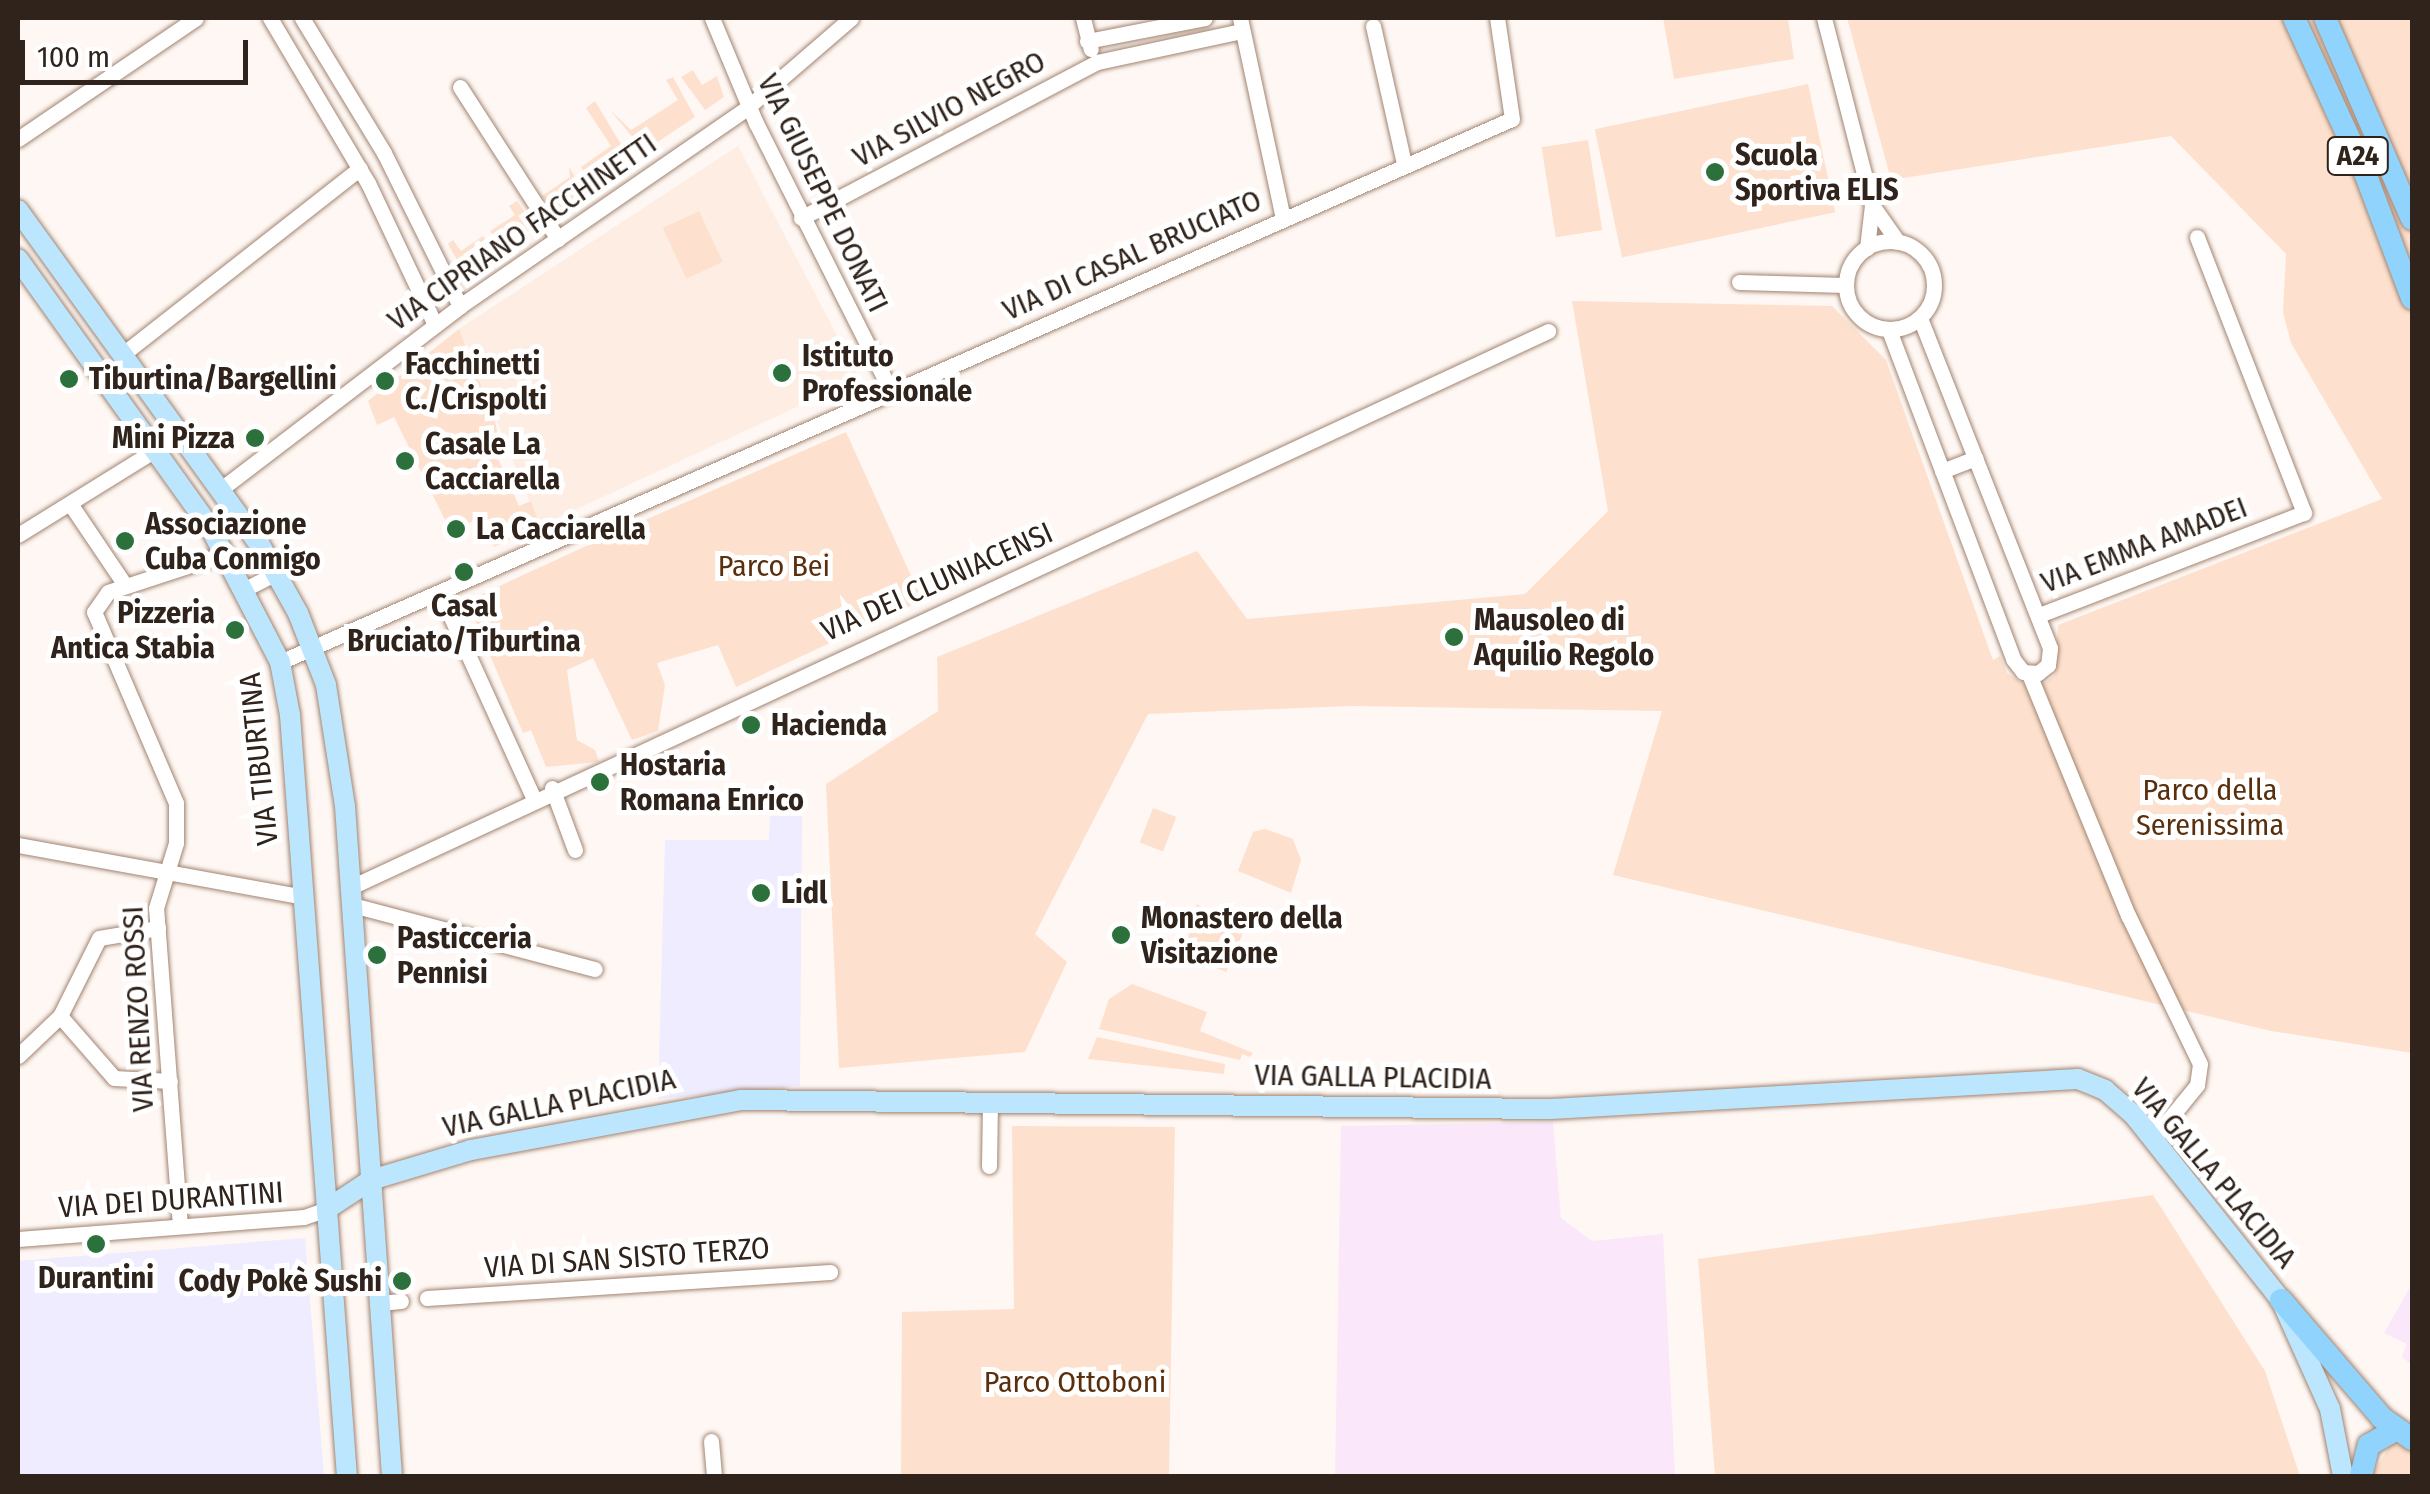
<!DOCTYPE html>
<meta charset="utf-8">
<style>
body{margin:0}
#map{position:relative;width:2430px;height:1494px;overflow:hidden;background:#fef7f3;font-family:"Fira Sans Condensed",sans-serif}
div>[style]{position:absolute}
.commercial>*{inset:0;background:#eeecfe}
.industrial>*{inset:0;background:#fae8fa}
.built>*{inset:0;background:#fdede2}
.green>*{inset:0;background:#fde1ce;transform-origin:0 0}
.roads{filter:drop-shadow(0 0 2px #a28470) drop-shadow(0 0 2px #a28470)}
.minor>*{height:15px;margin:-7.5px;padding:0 7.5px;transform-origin:7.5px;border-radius:7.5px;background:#fff}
.minor>.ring{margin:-7.5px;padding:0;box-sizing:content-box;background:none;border:15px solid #fff;border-radius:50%}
.major>*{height:20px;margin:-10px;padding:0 10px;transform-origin:10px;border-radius:10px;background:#bce5fe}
.highway>*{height:22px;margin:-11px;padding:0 11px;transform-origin:11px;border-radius:11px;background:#90d4fd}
.dots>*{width:28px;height:28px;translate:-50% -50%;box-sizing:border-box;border:5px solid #fff;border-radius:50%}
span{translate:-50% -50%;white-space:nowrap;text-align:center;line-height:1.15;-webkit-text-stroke:10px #fff;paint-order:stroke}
.shield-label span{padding:2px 8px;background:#fff;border:2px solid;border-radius:8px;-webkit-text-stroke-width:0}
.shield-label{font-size:28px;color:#2f231b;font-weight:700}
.street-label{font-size:30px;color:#2f231b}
.poi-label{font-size:30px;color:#2f231b;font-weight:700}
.left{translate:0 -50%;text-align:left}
.right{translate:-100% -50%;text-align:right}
.park-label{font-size:30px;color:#592f0d}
.frame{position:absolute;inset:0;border:20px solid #2f231b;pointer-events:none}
.scale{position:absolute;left:20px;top:40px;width:228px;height:45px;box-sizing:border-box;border:5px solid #2f231b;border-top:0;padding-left:12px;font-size:30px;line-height:35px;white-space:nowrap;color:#2f231b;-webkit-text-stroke:8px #fff;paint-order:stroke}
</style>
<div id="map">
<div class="commercial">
<div style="clip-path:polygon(770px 816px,802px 816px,800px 1086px,658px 1099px,665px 840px,769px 840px)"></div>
<div style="clip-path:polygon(305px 1238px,324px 1476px,18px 1476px,18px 1261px)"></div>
</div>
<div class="industrial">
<div style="clip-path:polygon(1553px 1122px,1561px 1218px,1592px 1241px,1663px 1234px,1675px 1476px,1335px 1476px,1341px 1126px)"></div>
<div style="clip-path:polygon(2412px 1284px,2412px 1365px,2402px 1357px,2407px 1344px,2384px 1333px)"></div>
</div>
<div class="built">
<div style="clip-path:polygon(738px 146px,859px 378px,540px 526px,459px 329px)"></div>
</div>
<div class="green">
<div style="clip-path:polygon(1663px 18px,1788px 18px,1794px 59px,1674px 79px)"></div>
<div style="clip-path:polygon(1847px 18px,2412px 18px,2412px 1053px,2271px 1031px,1613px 875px,1662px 711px,1351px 706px,1148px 714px,1035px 934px,1067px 962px,1025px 1052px,839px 1068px,826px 784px,938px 711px,937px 657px,1197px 551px,1247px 619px,1525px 594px,1608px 511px,1572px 301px,1832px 306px,1886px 360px,1993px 660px,2000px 656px,2007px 673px,2023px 684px,2043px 684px,2055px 675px,2058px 625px,2382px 499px,2291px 343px,2283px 312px,2286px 254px,2171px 136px,1891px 180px)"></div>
<div style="clip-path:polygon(693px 70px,702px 85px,717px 76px,724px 97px,705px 110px,681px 77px)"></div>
<div style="clip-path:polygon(673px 77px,695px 117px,644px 151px,610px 110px,631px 130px,678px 100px,666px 80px)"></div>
<div style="left:1808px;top:84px;width:131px;height:218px;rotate:78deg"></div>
<div style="clip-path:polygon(595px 101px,631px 161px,593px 186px,581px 167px,611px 146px,586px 108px)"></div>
<div style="left:1588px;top:140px;width:91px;height:47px;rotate:81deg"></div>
<div style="clip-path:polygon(569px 167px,585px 192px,554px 212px,542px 196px,570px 177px)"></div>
<div style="clip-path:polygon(517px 201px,535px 227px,502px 248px,490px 231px,515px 215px,509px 206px)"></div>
<div style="left:699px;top:211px;width:56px;height:40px;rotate:65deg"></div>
<div style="clip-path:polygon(483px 236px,495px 255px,465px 274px,448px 244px,453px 240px,461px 251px)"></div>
<div style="clip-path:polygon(459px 329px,495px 420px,498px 437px,490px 441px,519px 506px,531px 501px,540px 526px,494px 547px,479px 518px,451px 532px,394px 417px,377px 425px,368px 401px)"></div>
<div style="clip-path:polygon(846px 432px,922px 600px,736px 687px,718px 645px,657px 663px,665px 685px,658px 731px,632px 740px,593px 658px,567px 670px,577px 740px,595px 750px,599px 762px,546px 767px,531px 730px,523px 733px,467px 601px,612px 534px,629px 540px,636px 524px)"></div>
<div style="left:1153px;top:808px;width:25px;height:37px;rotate:21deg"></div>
<div style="clip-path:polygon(1265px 829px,1293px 839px,1301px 860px,1291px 893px,1238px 871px,1253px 832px)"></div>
<div style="clip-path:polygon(1196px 904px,1246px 926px,1226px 972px,1181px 953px,1198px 913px)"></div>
<div style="clip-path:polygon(1132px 984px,1207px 1012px,1200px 1031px,1253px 1053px,1250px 1057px,1242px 1054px,1240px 1060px,1099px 1029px,1109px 999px)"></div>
<div style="clip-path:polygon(1097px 1037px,1225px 1064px,1224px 1074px,1088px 1059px)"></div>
<div style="clip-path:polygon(1012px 1126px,1175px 1127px,1169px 1476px,901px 1476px,902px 1312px,1014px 1309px)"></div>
<div style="clip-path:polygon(2153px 1195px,2265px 1371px,2300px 1476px,1715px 1476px,1698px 1259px)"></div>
<div style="clip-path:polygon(2391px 1443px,2412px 1449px,2412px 1476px,2372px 1476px)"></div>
</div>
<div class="roads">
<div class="minor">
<div style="left:270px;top:18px;width:192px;rotate:59.3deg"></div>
<div style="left:368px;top:183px;width:157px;rotate:64.7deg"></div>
<div style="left:302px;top:18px;width:158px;rotate:58.7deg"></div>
<div style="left:384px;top:153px;width:171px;rotate:63.6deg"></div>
<div style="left:712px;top:18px;width:114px;rotate:67.3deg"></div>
<div style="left:756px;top:123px;width:300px;rotate:63.3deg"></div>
<div style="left:1083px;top:18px;width:32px;rotate:76deg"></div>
<div style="left:1240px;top:18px;width:206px;rotate:77.9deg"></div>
<div style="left:1824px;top:18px;width:193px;rotate:75.6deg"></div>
<div style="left:1872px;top:205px;width:45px;rotate:54.9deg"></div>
<div style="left:1373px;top:26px;width:141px;rotate:77.3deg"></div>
<div style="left:1087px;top:41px;width:120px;rotate:-11deg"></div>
<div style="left:460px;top:87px;width:181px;rotate:57.2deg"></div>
<div style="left:18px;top:139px;width:215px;rotate:-34.2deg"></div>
<div style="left:801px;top:218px;width:335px;rotate:-27.8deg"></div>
<div style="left:1097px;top:62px;width:148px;rotate:-12.1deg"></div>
<div class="ring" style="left:1846px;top:241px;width:73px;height:73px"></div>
<div style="left:1867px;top:248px;width:43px;rotate:-83.4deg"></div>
<div style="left:1739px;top:282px;width:107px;rotate:1.6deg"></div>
<div style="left:1889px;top:330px;width:352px;rotate:69.3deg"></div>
<div style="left:2013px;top:659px;width:16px;rotate:52deg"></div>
<div style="left:2023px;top:672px;width:15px;rotate:4deg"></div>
<div style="left:2038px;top:673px;width:13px;rotate:-39deg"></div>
<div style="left:2048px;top:665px;width:17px;rotate:-83deg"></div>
<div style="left:2050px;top:648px;width:355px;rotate:-111.5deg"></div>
<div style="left:123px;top:354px;width:301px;rotate:-38.1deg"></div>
<div style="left:1942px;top:471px;width:36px;rotate:-21deg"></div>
<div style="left:221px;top:489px;width:301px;rotate:-37.4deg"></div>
<div style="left:460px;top:306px;width:350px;rotate:-34.6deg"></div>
<div style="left:748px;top:107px;width:136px;rotate:-40.8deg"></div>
<div style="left:71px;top:505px;width:97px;rotate:56deg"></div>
<div style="left:18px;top:535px;width:161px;rotate:-31.8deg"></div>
<div style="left:247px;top:588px;width:34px;rotate:-27deg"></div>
<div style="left:440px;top:593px;width:224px;rotate:65.5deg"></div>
<div style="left:2039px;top:615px;width:284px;rotate:-21.1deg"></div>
<div style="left:2304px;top:513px;width:296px;rotate:-111.2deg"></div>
<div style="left:280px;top:662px;width:1346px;rotate:-23.79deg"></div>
<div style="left:1512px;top:119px;width:102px;rotate:-98.4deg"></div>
<div style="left:2029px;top:674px;width:261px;rotate:67.7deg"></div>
<div style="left:2128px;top:915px;width:165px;rotate:64.2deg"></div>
<div style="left:2200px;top:1064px;width:21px;rotate:98deg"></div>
<div style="left:2197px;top:1085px;width:70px;rotate:129.2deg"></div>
<div style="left:552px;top:788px;width:66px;rotate:69.6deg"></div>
<div style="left:18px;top:845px;width:290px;rotate:10.3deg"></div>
<div style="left:351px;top:887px;width:1320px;rotate:-24.91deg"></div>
<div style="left:352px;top:905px;width:251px;rotate:14.8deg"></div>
<div style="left:60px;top:1016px;width:82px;rotate:48.9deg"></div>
<div style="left:114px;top:1078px;width:56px;rotate:3.1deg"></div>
<div style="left:18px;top:1056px;width:58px;rotate:-43.6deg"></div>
<div style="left:60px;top:1016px;width:87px;rotate:-63.4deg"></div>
<div style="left:99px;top:938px;width:60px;rotate:-9.6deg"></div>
<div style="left:989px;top:1166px;width:62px;rotate:-89.1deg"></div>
<div style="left:180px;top:1226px;width:319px;rotate:-94.3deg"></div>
<div style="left:156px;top:908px;width:68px;rotate:-72.9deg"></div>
<div style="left:176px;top:843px;width:40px;rotate:-90deg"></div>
<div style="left:176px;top:803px;width:208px;rotate:-113.2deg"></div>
<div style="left:94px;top:612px;width:24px;rotate:-55deg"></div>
<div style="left:108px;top:592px;width:125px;rotate:-18.1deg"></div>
<div style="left:18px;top:1239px;width:287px;rotate:-4.4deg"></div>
<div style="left:304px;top:1217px;width:24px;rotate:-19deg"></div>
<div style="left:427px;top:1298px;width:404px;rotate:-3.7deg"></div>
<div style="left:379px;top:1303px;width:22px;rotate:-5deg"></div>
<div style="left:711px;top:1441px;width:35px;rotate:85deg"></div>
</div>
<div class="major">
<div style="left:18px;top:210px;width:413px;rotate:54.2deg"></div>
<div style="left:260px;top:545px;width:78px;rotate:60.8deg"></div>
<div style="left:298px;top:613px;width:77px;rotate:68.7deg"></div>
<div style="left:326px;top:685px;width:122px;rotate:81.1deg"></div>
<div style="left:345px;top:806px;width:672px;rotate:85.99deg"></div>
<div style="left:18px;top:259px;width:330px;rotate:54.4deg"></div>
<div style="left:210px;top:527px;width:152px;rotate:62.6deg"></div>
<div style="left:280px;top:662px;width:54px;rotate:79.3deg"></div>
<div style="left:290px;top:715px;width:763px;rotate:85.72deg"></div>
<div style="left:327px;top:1209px;width:53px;rotate:-33.4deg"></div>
<div style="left:371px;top:1180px;width:104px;rotate:-16.7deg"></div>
<div style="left:471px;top:1150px;width:275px;rotate:-10.5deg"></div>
<div style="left:741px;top:1100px;width:810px;rotate:0.64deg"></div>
<div style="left:1551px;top:1109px;width:528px;rotate:-3.26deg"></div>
<div style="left:2078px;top:1079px;width:29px;rotate:22deg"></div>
<div style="left:2105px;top:1090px;width:37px;rotate:41deg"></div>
<div style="left:2133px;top:1114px;width:238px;rotate:51.5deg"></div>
<div style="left:2281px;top:1300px;width:120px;rotate:65.8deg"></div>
<div style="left:2330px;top:1409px;width:68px;rotate:79deg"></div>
</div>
<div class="highway">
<div style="left:2294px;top:18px;width:170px;rotate:65.4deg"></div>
<div style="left:2365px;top:173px;width:134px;rotate:69.4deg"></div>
<div style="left:2325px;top:18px;width:219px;rotate:66.6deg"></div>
<div style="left:2281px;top:1300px;width:155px;rotate:49.4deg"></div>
<div style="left:2382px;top:1418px;width:37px;rotate:35deg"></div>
<div style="left:2361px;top:1476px;width:32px;rotate:-76deg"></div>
<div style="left:2369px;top:1445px;width:30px;rotate:-30deg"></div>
</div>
</div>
<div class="dots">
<div style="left:1715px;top:172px;background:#2c703c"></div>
<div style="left:782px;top:373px;background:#2c703c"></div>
<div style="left:69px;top:379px;background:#2c703c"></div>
<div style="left:385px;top:381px;background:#2c703c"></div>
<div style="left:255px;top:438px;background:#2c703c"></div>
<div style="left:405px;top:461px;background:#2c703c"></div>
<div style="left:456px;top:529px;background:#2c703c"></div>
<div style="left:125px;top:541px;background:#2c703c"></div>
<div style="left:464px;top:572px;background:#2c703c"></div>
<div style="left:235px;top:630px;background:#2c703c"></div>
<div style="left:1454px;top:637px;background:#2c703c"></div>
<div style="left:751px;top:725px;background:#2c703c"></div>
<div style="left:600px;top:782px;background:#2c703c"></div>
<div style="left:761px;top:893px;background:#2c703c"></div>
<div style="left:1121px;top:935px;background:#2c703c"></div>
<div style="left:377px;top:955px;background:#2c703c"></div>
<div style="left:96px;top:1244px;background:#2c703c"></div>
<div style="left:402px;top:1281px;background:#2c703c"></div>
</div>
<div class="shield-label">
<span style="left:2358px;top:156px">A24</span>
</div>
<div class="street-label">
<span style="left:949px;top:109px;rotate:-28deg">VIA SILVIO NEGRO</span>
<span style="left:823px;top:193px;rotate:64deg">VIA GIUSEPPE DONATI</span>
<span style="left:522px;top:232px;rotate:-35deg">VIA CIPRIANO FACCHINETTI</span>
<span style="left:1132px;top:255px;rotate:-24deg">VIA DI CASAL BRUCIATO</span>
<span style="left:2144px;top:545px;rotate:-21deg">VIA EMMA AMADEI</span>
<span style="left:937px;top:582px;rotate:-24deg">VIA DEI CLUNIACENSI</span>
<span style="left:259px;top:759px;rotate:-96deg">VIA TIBURTINA</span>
<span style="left:138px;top:1009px;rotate:-93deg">VIA RENZO ROSSI</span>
<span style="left:1373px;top:1077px;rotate:1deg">VIA GALLA PLACIDIA</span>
<span style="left:559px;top:1103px;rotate:-12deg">VIA GALLA PLACIDIA</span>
<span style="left:2214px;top:1173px;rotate:50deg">VIA GALLA PLACIDIA</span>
<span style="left:171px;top:1200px;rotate:-4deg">VIA DEI DURANTINI</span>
<span style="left:627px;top:1258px;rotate:-4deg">VIA DI SAN SISTO TERZO</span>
</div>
<div class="poi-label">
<span class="left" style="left:1735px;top:172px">Scuola<br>Sportiva ELIS</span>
<span class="left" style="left:802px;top:373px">Istituto<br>Professionale</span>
<span class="left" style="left:405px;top:381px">Facchinetti<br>C./Crispolti</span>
<span class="left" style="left:89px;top:379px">Tiburtina/Bargellini</span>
<span class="right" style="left:235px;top:438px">Mini Pizza</span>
<span class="left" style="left:425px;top:461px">Casale La<br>Cacciarella</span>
<span class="left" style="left:145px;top:541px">Associazione<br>Cuba Conmigo</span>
<span class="left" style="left:476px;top:529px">La Cacciarella</span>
<span style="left:464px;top:623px">Casal<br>Bruciato/Tiburtina</span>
<span class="right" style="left:215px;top:630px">Pizzeria<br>Antica Stabia</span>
<span class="left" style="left:1474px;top:637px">Mausoleo di<br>Aquilio Regolo</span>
<span class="left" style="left:771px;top:725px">Hacienda</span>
<span class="left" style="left:620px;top:782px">Hostaria<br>Romana Enrico</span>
<span class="left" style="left:781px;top:893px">Lidl</span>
<span class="left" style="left:1141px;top:935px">Monastero della<br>Visitazione</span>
<span class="left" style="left:397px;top:955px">Pasticceria<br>Pennisi</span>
<span style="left:96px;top:1278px">Durantini</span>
<span class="right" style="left:382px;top:1281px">Cody Pokè Sushi</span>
</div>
<div class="park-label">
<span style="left:774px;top:566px">Parco Bei</span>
<span style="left:2210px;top:807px">Parco della<br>Serenissima</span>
<span style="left:1075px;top:1382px">Parco Ottoboni</span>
</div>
<div class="frame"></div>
<div class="scale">100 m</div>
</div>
